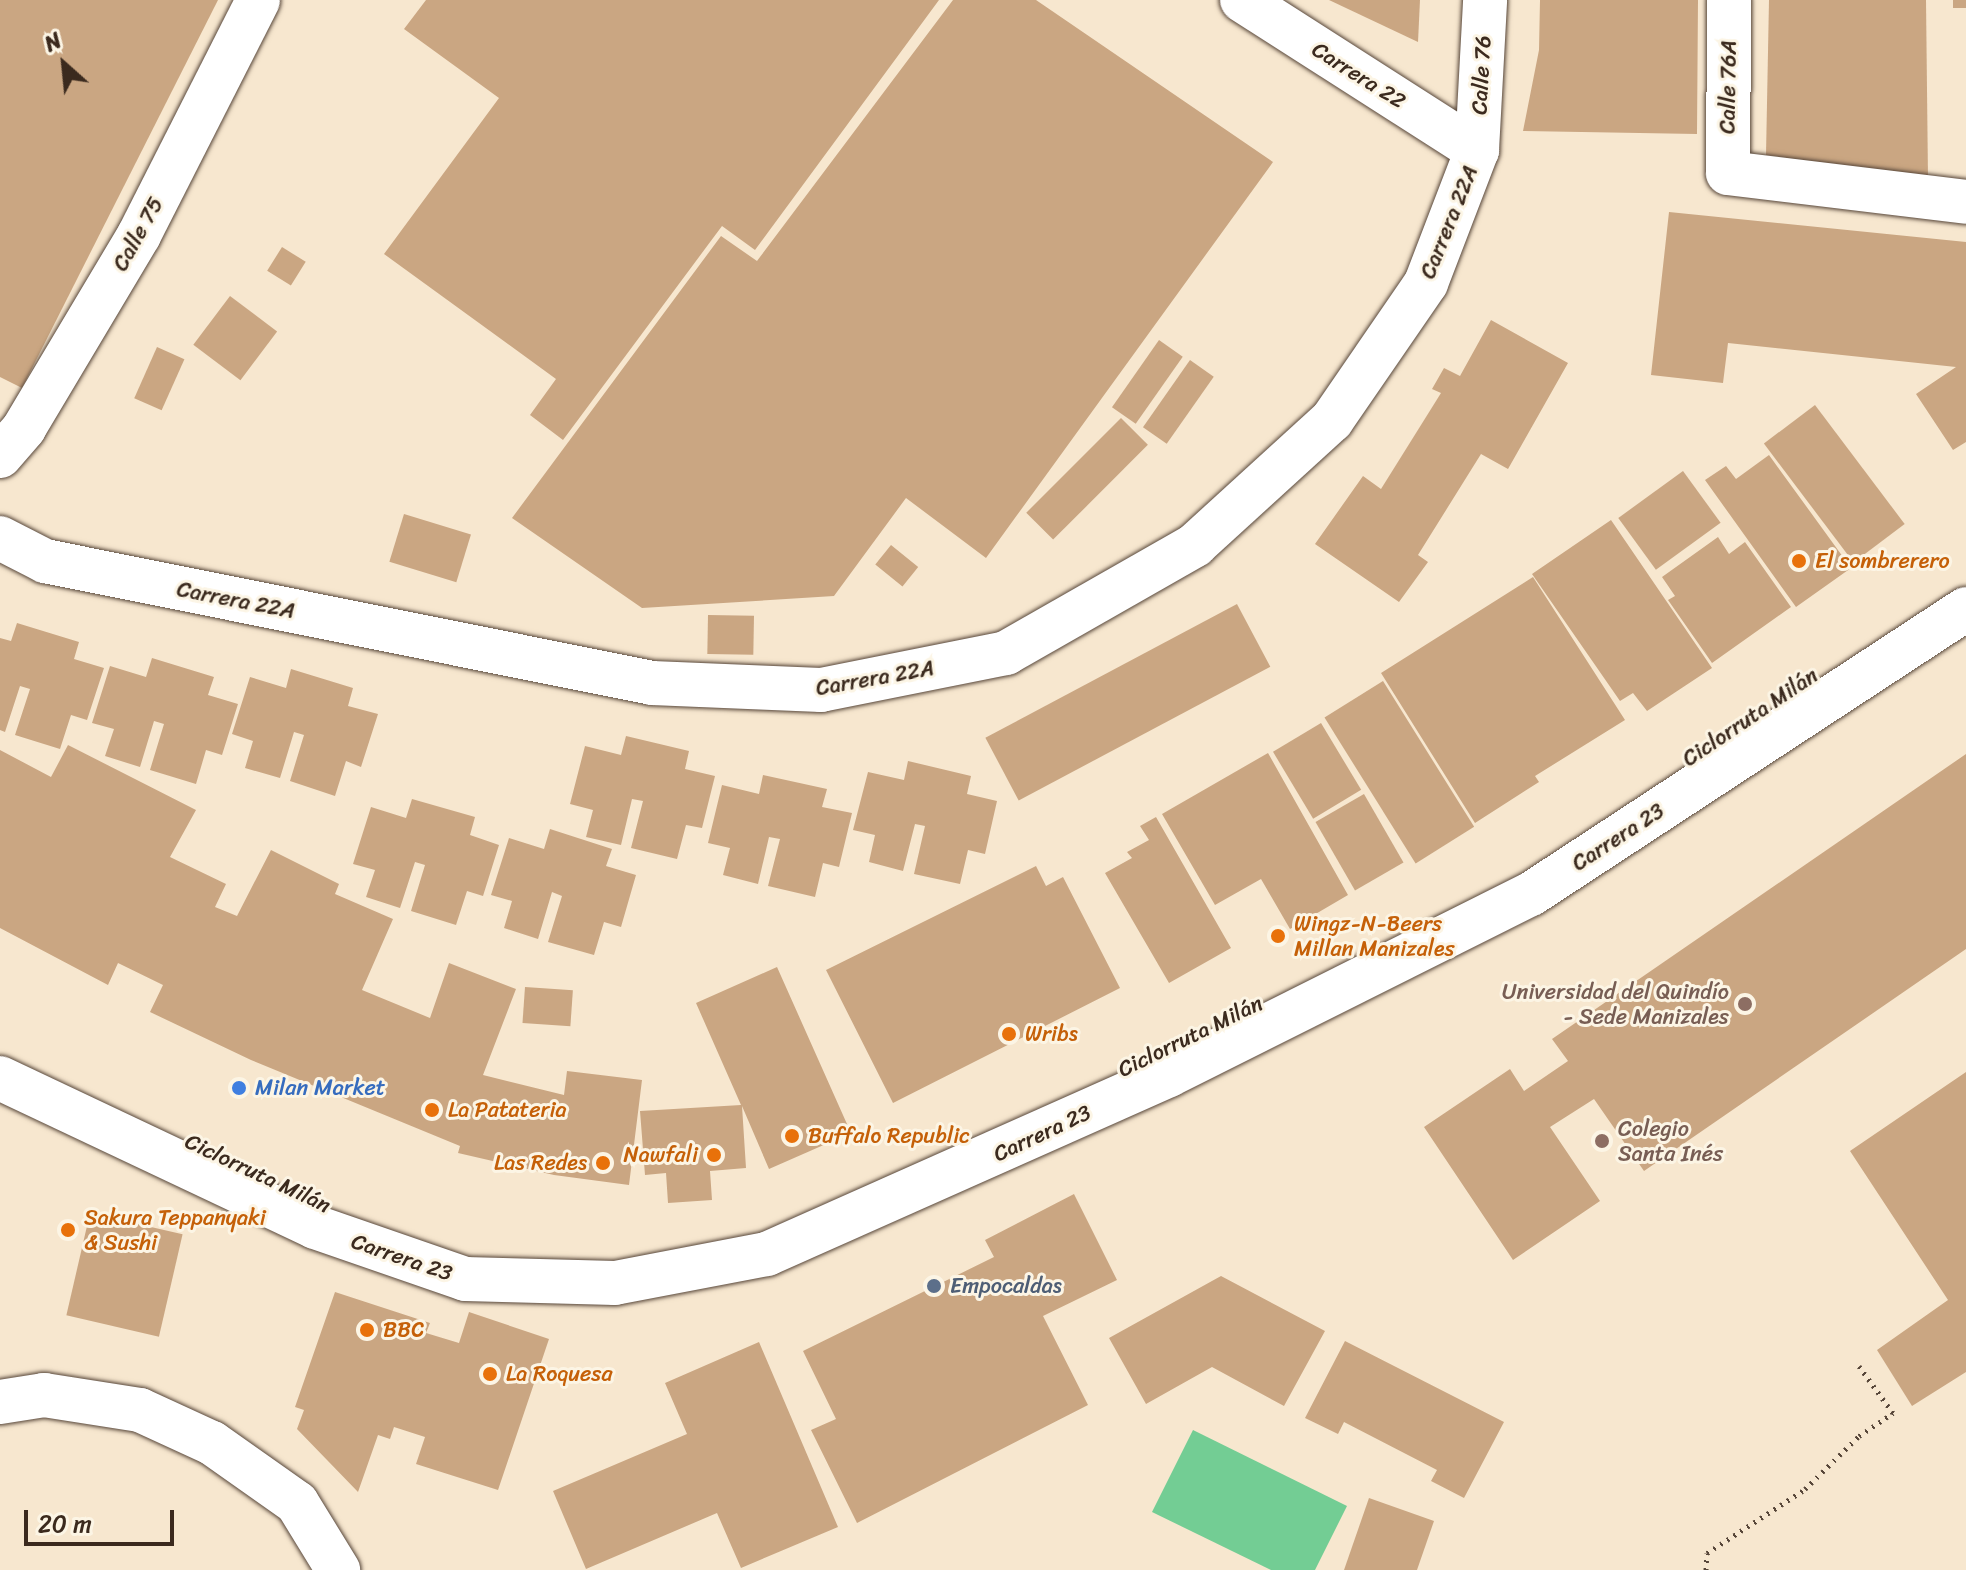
<!DOCTYPE html>
<meta charset="utf-8">
<style>
body{margin:0}
#map{position:relative;width:1966px;height:1570px;overflow:hidden;background:#f7e7cf;font-family:Sriracha,sans-serif}
div>[style]{position:absolute}
.green>*{inset:0;background:#73cd94}
.building>*{inset:0;background:#caa682;transform-origin:0 0}
.path>*{height:5px;margin-top:-2.5px;transform-origin:0;background:repeating-linear-gradient(90deg,#574639 0 2px,transparent 0 8px)}
.roads{filter:drop-shadow(0 0 2px #574639) drop-shadow(0 0 2px #574639)}
.minor>*{height:44px;margin:-22px;padding:0 22px;transform-origin:22px;border-radius:22px;background:#fff}
.major>*{height:44px;margin:-22px;padding:0 22px;transform-origin:22px;border-radius:22px;background:#fff}
.dots>*{width:22px;height:22px;translate:-50% -50%;box-sizing:border-box;border:4px solid #fcf5e5;border-radius:50%}
span{translate:-50% -50%;white-space:nowrap;text-align:center;line-height:1.15;-webkit-text-stroke:6px #fcf5e5;paint-order:stroke}
.street-label{font-size:22px;color:#3b2a1e}
.food-label{font-size:22px;color:#c56008}
.left{translate:0 -50%;text-align:left}
.right{translate:-100% -50%;text-align:right}
.education-label{font-size:22px;color:#785e54}
.shop-label{font-size:22px;color:#366cbe}
.service-label{font-size:22px;color:#4e5e75}
.north{position:absolute;left:24px;top:24px;width:80px;height:80px;-webkit-text-stroke:6px #fcf5e5;paint-order:stroke;rotate:333deg;font-size:22px;font-weight:700;line-height:32px;text-align:center;color:#3b2a1e}
.north::after{content:'';display:block;margin:auto;width:28px;height:36px;background:#3b2a1e;clip-path:polygon(50% 0,100% 100%,50% 72%,0 100%)}
.scale{position:absolute;left:24px;top:1510px;width:150px;height:36px;box-sizing:border-box;border:4px solid #3b2a1e;border-top:0;padding-left:10px;font-size:24px;line-height:28px;white-space:nowrap;color:#3b2a1e;-webkit-text-stroke:6px #fcf5e5;paint-order:stroke}
</style>
<div id="map">
<div class="green">
<div style="clip-path:polygon(1193px 1430px,1347px 1506px,1315px 1570px,1271px 1570px,1152px 1512px)"></div>
</div>
<div class="building">
<div style="clip-path:polygon(0 0,218px 0,22px 388px,0 377px)"></div>
<div style="clip-path:polygon(426px 0,939px 0,755px 250px,722px 226px,563px 440px,530px 415px,556px 379px,384px 254px,499px 98px,404px 29px)"></div>
<div style="clip-path:polygon(953px 0,1036px 0,1273px 162px,986px 558px,906px 498px,834px 596px,642px 608px,512px 518px,721px 236px,757px 261px)"></div>
<div style="clip-path:polygon(1329px 0,1420px 0,1418px 42px)"></div>
<div style="clip-path:polygon(1540px 0,1698px 0,1697px 134px,1523px 131px,1539px 50px)"></div>
<div style="clip-path:polygon(1769px 0,1926px 0,1928px 179px,1766px 155px)"></div>
<div style="left:1953px;top:0;width:13px;height:8px"></div>
<div style="clip-path:polygon(1669px 212px,1966px 242px,1966px 442px,1953px 450px,1916px 394px,1956px 367px,1728px 343px,1723px 383px,1651px 375px)"></div>
<div style="left:282px;top:247px;width:28px;height:28px;rotate:32deg"></div>
<div style="left:230px;top:296px;width:59px;height:61px;rotate:37deg"></div>
<div style="clip-path:polygon(1491px 320px,1568px 363px,1508px 469px,1481px 454px,1418px 555px,1428px 562px,1399px 602px,1315px 544px,1363px 476px,1381px 489px,1441px 393px,1432px 389px,1444px 368px,1460px 376px)"></div>
<div style="left:1159px;top:340px;width:29px;height:82px;rotate:35deg"></div>
<div style="left:157px;top:347px;width:30px;height:56px;rotate:24deg"></div>
<div style="left:1190px;top:360px;width:29px;height:82px;rotate:35deg"></div>
<div style="left:1815px;top:405px;width:149px;height:64px;rotate:53deg"></div>
<div style="left:1121px;top:418px;width:38px;height:134px;rotate:45deg"></div>
<div style="clip-path:polygon(1769px 455px,1851px 568px,1796px 607px,1705px 480px,1726px 466px,1736px 479px)"></div>
<div style="left:1683px;top:471px;width:64px;height:80px;rotate:54deg"></div>
<div style="left:404px;top:514px;width:70px;height:50px;rotate:17deg"></div>
<div style="clip-path:polygon(1611px 520px,1712px 668px,1647px 711px,1633px 693px,1620px 701px,1532px 574px)"></div>
<div style="clip-path:polygon(1718px 537px,1729px 554px,1745px 542px,1791px 607px,1712px 663px,1668px 600px,1675px 596px,1662px 577px)"></div>
<div style="left:891px;top:545px;width:35px;height:25px;rotate:39deg"></div>
<div style="clip-path:polygon(1533px 577px,1625px 720px,1535px 776px,1539px 782px,1475px 823px,1381px 673px)"></div>
<div style="left:1237px;top:604px;width:71px;height:285px;rotate:62deg"></div>
<div style="left:708px;top:615px;width:46px;height:39px;rotate:1deg"></div>
<div style="clip-path:polygon(17px 623px,79px 642px,74px 659px,104px 668px,87px 720px,71px 715px,60px 749px,15px 735px,30px 689px,20px 686px,5px 732px,0 730px,0 638px,11px 641px)"></div>
<div style="clip-path:polygon(152px 658px,214px 677px,208px 695px,238px 704px,222px 755px,206px 750px,196px 784px,150px 770px,164px 724px,154px 721px,140px 767px,105px 756px,114px 729px,92px 723px,110px 666px,146px 677px)"></div>
<div style="clip-path:polygon(291px 669px,353px 688px,348px 706px,378px 714px,361px 767px,346px 761px,335px 796px,290px 781px,304px 735px,294px 732px,280px 778px,245px 768px,253px 741px,232px 734px,250px 677px,286px 688px)"></div>
<div style="left:1383px;top:681px;width:172px;height:69px;rotate:58deg"></div>
<div style="left:1321px;top:723px;width:78px;height:56px;rotate:59deg"></div>
<div style="clip-path:polygon(626px 736px,689px 751px,685px 769px,715px 776px,702px 828px,686px 825px,677px 859px,631px 848px,643px 801px,632px 799px,621px 845px,586px 837px,593px 810px,570px 804px,585px 746px,621px 755px)"></div>
<div style="clip-path:polygon(68px 745px,196px 810px,170px 857px,226px 884px,215px 907px,237px 916px,271px 850px,339px 884px,335px 894px,393px 919px,362px 990px,430px 1018px,449px 963px,516px 989px,483px 1075px,564px 1095px,567px 1071px,642px 1080px,629px 1185px,554px 1175px,458px 1153px,460px 1146px,251px 1060px,150px 1012px,163px 985px,118px 963px,108px 985px,0 928px,0 750px,51px 777px)"></div>
<div style="clip-path:polygon(1268px 753px,1348px 895px,1290px 929px,1261px 879px,1215px 905px,1162px 814px)"></div>
<div style="clip-path:polygon(1966px 754px,1966px 949px,1644px 1171px,1594px 1099px,1550px 1127px,1600px 1201px,1513px 1260px,1424px 1127px,1510px 1069px,1524px 1091px,1568px 1061px,1552px 1039px)"></div>
<div style="clip-path:polygon(908px 761px,971px 776px,967px 794px,997px 801px,985px 854px,968px 850px,960px 884px,914px 874px,925px 826px,915px 824px,903px 871px,869px 862px,875px 835px,853px 830px,868px 772px,904px 780px)"></div>
<div style="clip-path:polygon(763px 775px,827px 789px,822px 807px,852px 813px,839px 867px,823px 863px,815px 897px,768px 886px,780px 839px,769px 837px,758px 884px,723px 875px,730px 848px,708px 843px,722px 785px,759px 794px)"></div>
<div style="left:1364px;top:794px;width:79px;height:56px;rotate:60deg"></div>
<div style="clip-path:polygon(412px 799px,475px 817px,470px 835px,499px 845px,483px 896px,467px 891px,456px 925px,411px 911px,425px 865px,415px 862px,400px 908px,366px 897px,375px 870px,353px 864px,371px 807px,406px 818px)"></div>
<div style="clip-path:polygon(1156px 817px,1231px 948px,1169px 983px,1105px 873px,1132px 858px,1127px 852px,1149px 840px,1140px 826px)"></div>
<div style="clip-path:polygon(550px 829px,612px 849px,606px 866px,636px 875px,621px 927px,604px 922px,594px 955px,548px 942px,562px 896px,552px 892px,538px 939px,504px 928px,512px 901px,491px 895px,509px 838px,544px 849px)"></div>
<div style="clip-path:polygon(1036px 866px,1046px 886px,1063px 877px,1120px 988px,893px 1103px,826px 970px)"></div>
<div style="clip-path:polygon(777px 967px,851px 1133px,769px 1169px,742px 1106px,746px 1168px,710px 1171px,712px 1200px,668px 1203px,666px 1173px,645px 1175px,640px 1111px,741px 1105px,696px 1003px)"></div>
<div style="left:525px;top:987px;width:48px;height:36px;rotate:4deg"></div>
<div style="clip-path:polygon(1966px 1072px,1966px 1372px,1912px 1406px,1877px 1350px,1948px 1300px,1850px 1151px)"></div>
<div style="clip-path:polygon(1074px 1194px,1117px 1280px,1043px 1316px,1088px 1405px,857px 1523px,811px 1430px,836px 1419px,803px 1351px,994px 1257px,985px 1240px)"></div>
<div style="left:90px;top:1213px;width:95px;height:105px;rotate:13deg"></div>
<div style="clip-path:polygon(1221px 1276px,1325px 1331px,1284px 1406px,1212px 1367px,1146px 1404px,1109px 1338px)"></div>
<div style="clip-path:polygon(335px 1292px,430px 1323px,426px 1333px,459px 1343px,469px 1312px,549px 1339px,498px 1490px,416px 1464px,425px 1437px,394px 1427px,390px 1439px,378px 1435px,358px 1492px,297px 1429px,304px 1410px,295px 1407px)"></div>
<div style="clip-path:polygon(1345px 1341px,1504px 1422px,1464px 1498px,1431px 1481px,1437px 1470px,1344px 1422px,1338px 1434px,1305px 1418px)"></div>
<div style="clip-path:polygon(759px 1342px,838px 1527px,741px 1568px,717px 1513px,586px 1569px,553px 1491px,687px 1434px,665px 1383px)"></div>
<div style="clip-path:polygon(1369px 1498px,1434px 1521px,1417px 1570px,1344px 1570px)"></div>
</div>
<div class="path">
<div style="left:1706px;top:1570px;width:17px;rotate:-87deg"></div>
<div style="left:1707px;top:1553px;width:117px;rotate:-33.1deg"></div>
<div style="left:1805px;top:1489px;width:76px;rotate:-44.5deg"></div>
<div style="left:1859px;top:1436px;width:41px;rotate:-34.1deg"></div>
<div style="left:1893px;top:1413px;width:58px;rotate:-125.9deg"></div>
</div>
<div class="roads">
<div class="minor">
<div style="left:1242px;top:0;width:279px;rotate:32.6deg"></div>
<div style="left:1729px;top:0;width:173px;rotate:90.3deg"></div>
<div style="left:1728px;top:173px;width:240px;rotate:6.9deg"></div>
<div style="left:0;top:456px;width:37px;rotate:-49deg"></div>
<div style="left:24px;top:428px;width:225px;rotate:-59.2deg"></div>
<div style="left:139px;top:235px;width:263px;rotate:-63.1deg"></div>
<div style="left:0;top:538px;width:51px;rotate:27.1deg"></div>
<div style="left:45px;top:561px;width:619px;rotate:11.36deg"></div>
<div style="left:652px;top:683px;width:169px;rotate:2.4deg"></div>
<div style="left:821px;top:690px;width:189px;rotate:-11.3deg"></div>
<div style="left:1006px;top:653px;width:218px;rotate:-29.7deg"></div>
<div style="left:1195px;top:545px;width:185px;rotate:-42.4deg"></div>
<div style="left:1332px;top:420px;width:166px;rotate:-55.5deg"></div>
<div style="left:1426px;top:283px;width:142px;rotate:-69deg"></div>
<div style="left:1477px;top:150px;width:150px;rotate:-86.9deg"></div>
<div style="left:0;top:1402px;width:45px;rotate:-9deg"></div>
<div style="left:44px;top:1395px;width:97px;rotate:8.9deg"></div>
<div style="left:140px;top:1410px;width:79px;rotate:24.6deg"></div>
<div style="left:212px;top:1443px;width:104px;rotate:35.2deg"></div>
<div style="left:297px;top:1503px;width:79px;rotate:58.5deg"></div>
</div>
<div class="major">
<div style="left:0;top:1078px;width:348px;rotate:25.3deg"></div>
<div style="left:315px;top:1227px;width:159px;rotate:19.1deg"></div>
<div style="left:465px;top:1279px;width:150px;rotate:1.5deg"></div>
<div style="left:615px;top:1283px;width:155px;rotate:-10.8deg"></div>
<div style="left:767px;top:1254px;width:440px;rotate:-24deg"></div>
<div style="left:1169px;top:1075px;width:405px;rotate:-26.6deg"></div>
<div style="left:1531px;top:894px;width:520px;rotate:-33.23deg"></div>
</div>
</div>
<div class="dots">
<div style="left:1799px;top:561px;background:#e8710a"></div>
<div style="left:1278px;top:936px;background:#e8710a"></div>
<div style="left:1745px;top:1004px;background:#8d6e63"></div>
<div style="left:1009px;top:1034px;background:#e8710a"></div>
<div style="left:239px;top:1088px;background:#3f7fe0"></div>
<div style="left:432px;top:1110px;background:#e8710a"></div>
<div style="left:792px;top:1136px;background:#e8710a"></div>
<div style="left:1602px;top:1141px;background:#8d6e63"></div>
<div style="left:714px;top:1155px;background:#e8710a"></div>
<div style="left:603px;top:1163px;background:#e8710a"></div>
<div style="left:68px;top:1230px;background:#e8710a"></div>
<div style="left:934px;top:1286px;background:#5c6f8a"></div>
<div style="left:367px;top:1330px;background:#e8710a"></div>
<div style="left:490px;top:1374px;background:#e8710a"></div>
</div>
<div class="street-label">
<span style="left:1359px;top:75px;rotate:32deg">Carrera 22</span>
<span style="left:1481px;top:75px;rotate:-87deg">Calle 76</span>
<span style="left:1728px;top:87px;rotate:-89deg">Calle 76A</span>
<span style="left:1449px;top:222px;rotate:-68deg">Carrera 22A</span>
<span style="left:138px;top:234px;rotate:-61deg">Calle 75</span>
<span style="left:236px;top:600px;rotate:11deg">Carrera 22A</span>
<span style="left:875px;top:678px;rotate:-10deg">Carrera 22A</span>
<span style="left:1750px;top:717px;rotate:-34deg">Ciclorruta Milán</span>
<span style="left:1618px;top:837px;rotate:-33deg">Carrera 23</span>
<span style="left:1190px;top:1036px;rotate:-26deg">Ciclorruta Milán</span>
<span style="left:1042px;top:1133px;rotate:-25deg">Carrera 23</span>
<span style="left:258px;top:1173px;rotate:25deg">Ciclorruta Milán</span>
<span style="left:402px;top:1257px;rotate:19deg">Carrera 23</span>
</div>
<div class="food-label">
<span class="left" style="left:1815px;top:561px">El sombrerero</span>
<span class="left" style="left:1294px;top:936px">Wingz-N-Beers<br>Millan Manizales</span>
<span class="left" style="left:1025px;top:1034px">Wribs</span>
<span class="left" style="left:448px;top:1110px">La Patateria</span>
<span class="left" style="left:808px;top:1136px">Buffalo Republic</span>
<span class="right" style="left:698px;top:1155px">Nawfali</span>
<span class="right" style="left:587px;top:1163px">Las Redes</span>
<span class="left" style="left:84px;top:1230px">Sakura Teppanyaki<br>&amp; Sushi</span>
<span class="left" style="left:383px;top:1330px">BBC</span>
<span class="left" style="left:506px;top:1374px">La Roquesa</span>
</div>
<div class="education-label">
<span class="right" style="left:1729px;top:1004px">Universidad del Quindío<br>- Sede Manizales</span>
<span class="left" style="left:1618px;top:1141px">Colegio<br>Santa Inés</span>
</div>
<div class="shop-label">
<span class="left" style="left:255px;top:1088px">Milan Market</span>
</div>
<div class="service-label">
<span class="left" style="left:950px;top:1286px">Empocaldas</span>
</div>
<div class="north">N</div>
<div class="scale">20 m</div>
</div>
